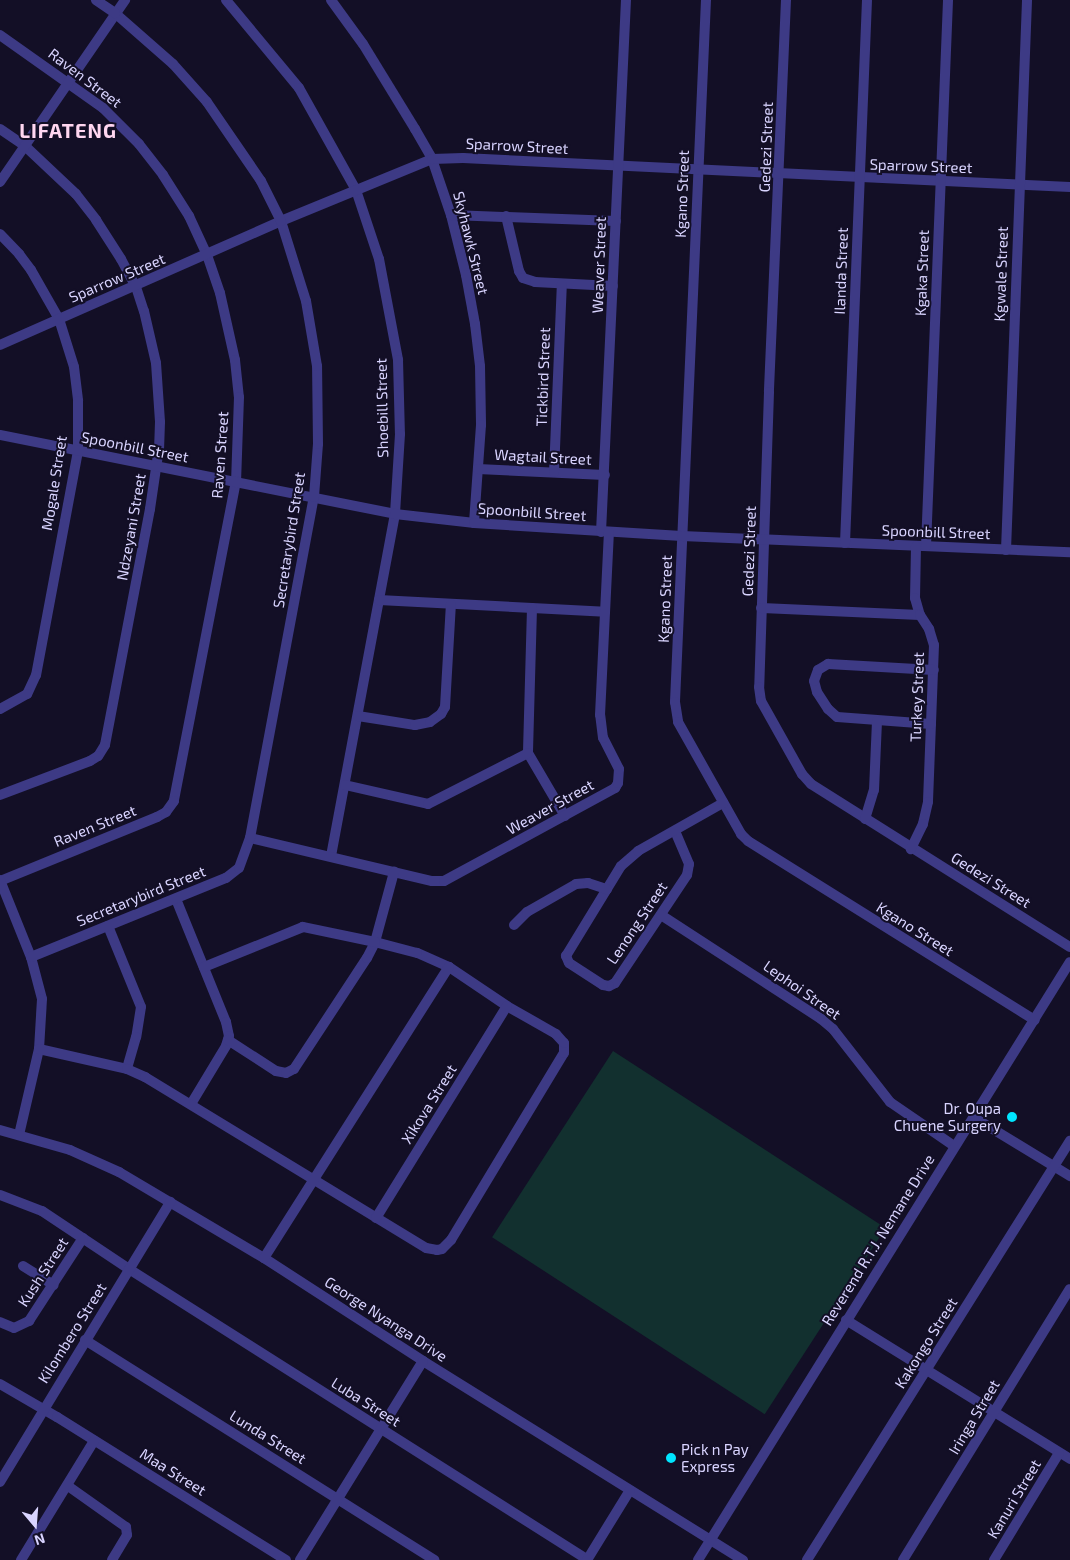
<!DOCTYPE html>
<style>
body{margin:0}
#map{position:relative;width:1070px;height:1560px;overflow:hidden;background:#130f26;font-family:"Exo 2",sans-serif}
div>[style]{position:absolute}
.green>*{inset:0;background:#12302f;transform-origin:0 0}
.minor>*{height:10px;margin:-5px;padding:0 5px;transform-origin:5px;border-radius:5px;background:#3d3a85}
.dots>*{width:14px;height:14px;translate:-50% -50%;box-sizing:border-box;border:2px solid #130f26;border-radius:50%}
span{translate:-50% -50%;white-space:nowrap;text-align:center;line-height:1.15;-webkit-text-stroke:4px #130f26;paint-order:stroke}
.street-label{font-size:15px;color:#d9d4ff}
.poi-label{font-size:15px;color:#d9d4ff}
.right{translate:-100% -50%;text-align:right}
.left{translate:0 -50%;text-align:left}
.district-label{font-size:20px;color:#ffd6f0;font-weight:700;letter-spacing:1px}
.north{position:absolute;left:10px;top:1500px;width:50px;height:50px;-webkit-text-stroke:4px #130f26;paint-order:stroke;rotate:162deg;font-size:14px;font-weight:700;line-height:20px;text-align:center;color:#d9d4ff}
.north::after{content:'';display:block;margin:auto;width:18px;height:22px;background:#d9d4ff;clip-path:polygon(50% 0,100% 100%,50% 72%,0 100%)}
</style>
<div id="map">
<div class="green">
<div style="left:613px;top:1051px;width:325px;height:222px;rotate:33deg"></div>
</div>
<div class="minor">
<div style="left:226px;top:0;width:114px;rotate:50.3deg"></div>
<div style="left:299px;top:88px;width:117px;rotate:60.8deg"></div>
<div style="left:356px;top:190px;width:73px;rotate:71.6deg"></div>
<div style="left:379px;top:259px;width:103px;rotate:79.3deg"></div>
<div style="left:398px;top:360px;width:74px;rotate:88.5deg"></div>
<div style="left:400px;top:434px;width:80px;rotate:93.6deg"></div>
<div style="left:395px;top:514px;width:348px;rotate:100.6deg"></div>
<div style="left:331px;top:0;width:54px;rotate:54deg"></div>
<div style="left:363px;top:44px;width:100px;rotate:58.5deg"></div>
<div style="left:415px;top:129px;width:34px;rotate:60deg"></div>
<div style="left:432px;top:159px;width:59px;rotate:71.3deg"></div>
<div style="left:451px;top:215px;width:62px;rotate:76deg"></div>
<div style="left:466px;top:275px;width:50px;rotate:79.6deg"></div>
<div style="left:475px;top:324px;width:42px;rotate:83.2deg"></div>
<div style="left:480px;top:366px;width:59px;rotate:89deg"></div>
<div style="left:481px;top:425px;width:98px;rotate:94.1deg"></div>
<div style="left:706px;top:0;width:703px;rotate:92.53deg"></div>
<div style="left:675px;top:702px;width:20px;rotate:81deg"></div>
<div style="left:678px;top:722px;width:129px;rotate:60.6deg"></div>
<div style="left:741px;top:834px;width:10px;rotate:45deg"></div>
<div style="left:748px;top:841px;width:338px;rotate:32deg"></div>
<div style="left:786px;top:0;width:392px;rotate:92.5deg"></div>
<div style="left:769px;top:392px;width:295px;rotate:91.9deg"></div>
<div style="left:759px;top:687px;width:14px;rotate:82deg"></div>
<div style="left:761px;top:701px;width:84px;rotate:60.7deg"></div>
<div style="left:802px;top:774px;width:13px;rotate:48deg"></div>
<div style="left:811px;top:784px;width:306px;rotate:32.2deg"></div>
<div style="left:0;top:35px;width:126px;rotate:35.3deg"></div>
<div style="left:103px;top:108px;width:51px;rotate:45deg"></div>
<div style="left:139px;top:144px;width:39px;rotate:52deg"></div>
<div style="left:163px;top:175px;width:49px;rotate:57.6deg"></div>
<div style="left:189px;top:216px;width:43px;rotate:65.2deg"></div>
<div style="left:207px;top:255px;width:40px;rotate:71.1deg"></div>
<div style="left:220px;top:293px;width:69px;rotate:77.4deg"></div>
<div style="left:235px;top:360px;width:37px;rotate:84deg"></div>
<div style="left:239px;top:397px;width:84px;rotate:92deg"></div>
<div style="left:236px;top:481px;width:326px;rotate:101deg"></div>
<div style="left:174px;top:801px;width:14px;rotate:126deg"></div>
<div style="left:166px;top:812px;width:10px;rotate:151deg"></div>
<div style="left:157px;top:817px;width:170px;rotate:157.8deg"></div>
<div style="left:0;top:129px;width:30px;rotate:34deg"></div>
<div style="left:25px;top:146px;width:70px;rotate:43.3deg"></div>
<div style="left:76px;top:194px;width:33px;rotate:52deg"></div>
<div style="left:96px;top:220px;width:46px;rotate:57.3deg"></div>
<div style="left:121px;top:259px;width:32px;rotate:62deg"></div>
<div style="left:136px;top:287px;width:25px;rotate:72deg"></div>
<div style="left:144px;top:311px;width:53px;rotate:77deg"></div>
<div style="left:156px;top:363px;width:59px;rotate:86.1deg"></div>
<div style="left:160px;top:422px;width:26px;rotate:92deg"></div>
<div style="left:159px;top:448px;width:62px;rotate:98.4deg"></div>
<div style="left:150px;top:509px;width:240px;rotate:100.8deg"></div>
<div style="left:105px;top:745px;width:13px;rotate:122deg"></div>
<div style="left:98px;top:756px;width:9px;rotate:148deg"></div>
<div style="left:90px;top:761px;width:96px;rotate:159.3deg"></div>
<div style="left:0;top:182px;width:221px;rotate:-55.5deg"></div>
<div style="left:451px;top:215px;width:165px;rotate:2.1deg"></div>
<div style="left:506px;top:216px;width:57px;rotate:76.7deg"></div>
<div style="left:519px;top:271px;width:8px;rotate:60deg"></div>
<div style="left:523px;top:278px;width:13px;rotate:18deg"></div>
<div style="left:535px;top:282px;width:78px;rotate:2.9deg"></div>
<div style="left:0;top:234px;width:28px;rotate:46deg"></div>
<div style="left:19px;top:254px;width:20px;rotate:53deg"></div>
<div style="left:31px;top:270px;width:56px;rotate:60.3deg"></div>
<div style="left:59px;top:319px;width:50px;rotate:72.6deg"></div>
<div style="left:74px;top:367px;width:34px;rotate:83deg"></div>
<div style="left:78px;top:401px;width:50px;rotate:90deg"></div>
<div style="left:78px;top:451px;width:228px;rotate:100.6deg"></div>
<div style="left:36px;top:675px;width:21px;rotate:115deg"></div>
<div style="left:27px;top:694px;width:31px;rotate:151deg"></div>
<div style="left:0;top:345px;width:307px;rotate:-23.8deg"></div>
<div style="left:281px;top:221px;width:163px;rotate:-22.3deg"></div>
<div style="left:432px;top:159px;width:31px;rotate:-2deg"></div>
<div style="left:463px;top:158px;width:608px;rotate:2.74deg"></div>
<div style="left:0;top:435px;width:403px;rotate:11.3deg"></div>
<div style="left:395px;top:514px;width:80px;rotate:6.5deg"></div>
<div style="left:474px;top:523px;width:208px;rotate:3.6deg"></div>
<div style="left:682px;top:536px;width:388px;rotate:2.4deg"></div>
<div style="left:478px;top:469px;width:127px;rotate:2.7deg"></div>
<div style="left:554px;top:472px;width:188px;rotate:-87.6deg"></div>
<div style="left:601px;top:532px;width:533px;rotate:-87.31deg"></div>
<div style="left:845px;top:543px;width:543px;rotate:-87.68deg"></div>
<div style="left:916px;top:546px;width:52px;rotate:91.1deg"></div>
<div style="left:915px;top:598px;width:18px;rotate:74deg"></div>
<div style="left:926px;top:546px;width:546px;rotate:-87.69deg"></div>
<div style="left:1006px;top:550px;width:550px;rotate:-87.81deg"></div>
<div style="left:379px;top:600px;width:226px;rotate:3deg"></div>
<div style="left:532px;top:608px;width:145px;rotate:91.6deg"></div>
<div style="left:528px;top:753px;width:73px;rotate:59.6deg"></div>
<div style="left:761px;top:608px;width:159px;rotate:2.5deg"></div>
<div style="left:920px;top:615px;width:17px;rotate:57deg"></div>
<div style="left:929px;top:629px;width:17px;rotate:73deg"></div>
<div style="left:934px;top:645px;width:157px;rotate:92.2deg"></div>
<div style="left:928px;top:802px;width:23px;rotate:103deg"></div>
<div style="left:923px;top:824px;width:28px;rotate:116deg"></div>
<div style="left:358px;top:716px;width:58px;rotate:9deg"></div>
<div style="left:415px;top:725px;width:15px;rotate:-11deg"></div>
<div style="left:430px;top:722px;width:14px;rotate:-36deg"></div>
<div style="left:441px;top:714px;width:8px;rotate:-60deg"></div>
<div style="left:445px;top:707px;width:103px;rotate:-86.7deg"></div>
<div style="left:931px;top:724px;width:94px;rotate:-175.7deg"></div>
<div style="left:837px;top:717px;width:12px;rotate:-138deg"></div>
<div style="left:828px;top:709px;width:20px;rotate:-123deg"></div>
<div style="left:817px;top:692px;width:11px;rotate:-105deg"></div>
<div style="left:814px;top:681px;width:12px;rotate:-70deg"></div>
<div style="left:818px;top:670px;width:12px;rotate:-31deg"></div>
<div style="left:828px;top:664px;width:106px;rotate:3.2deg"></div>
<div style="left:345px;top:785px;width:85px;rotate:12.9deg"></div>
<div style="left:428px;top:804px;width:112px;rotate:-27deg"></div>
<div style="left:865px;top:819px;width:30px;rotate:-73deg"></div>
<div style="left:874px;top:790px;width:69px;rotate:-87.5deg"></div>
<div style="left:675px;top:831px;width:36px;rotate:67deg"></div>
<div style="left:689px;top:864px;width:11px;rotate:100deg"></div>
<div style="left:687px;top:875px;width:130px;rotate:123.7deg"></div>
<div style="left:615px;top:983px;width:7px;rotate:153deg"></div>
<div style="left:609px;top:986px;width:6px;rotate:-171deg"></div>
<div style="left:603px;top:985px;width:40px;rotate:-147.1deg"></div>
<div style="left:569px;top:963px;width:8px;rotate:-113deg"></div>
<div style="left:566px;top:956px;width:105px;rotate:-58.6deg"></div>
<div style="left:621px;top:866px;width:23px;rotate:-41deg"></div>
<div style="left:638px;top:851px;width:98px;rotate:-29.5deg"></div>
<div style="left:250px;top:838px;width:187px;rotate:13.3deg"></div>
<div style="left:432px;top:881px;width:12px"></div>
<div style="left:444px;top:881px;width:195px;rotate:-28.5deg"></div>
<div style="left:615px;top:788px;width:6px;rotate:-59deg"></div>
<div style="left:618px;top:783px;width:14px;rotate:-86deg"></div>
<div style="left:619px;top:769px;width:35px;rotate:-117deg"></div>
<div style="left:603px;top:738px;width:23px;rotate:-97deg"></div>
<div style="left:600px;top:715px;width:183px;rotate:-87.2deg"></div>
<div style="left:0;top:880px;width:83px;rotate:68.1deg"></div>
<div style="left:31px;top:957px;width:43px;rotate:75.3deg"></div>
<div style="left:42px;top:999px;width:50px;rotate:93.4deg"></div>
<div style="left:39px;top:1049px;width:88px;rotate:103.1deg"></div>
<div style="left:176px;top:899px;width:133px;rotate:67.9deg"></div>
<div style="left:226px;top:1022px;width:14px;rotate:78deg"></div>
<div style="left:229px;top:1036px;width:10px;rotate:107deg"></div>
<div style="left:226px;top:1046px;width:68px;rotate:121.1deg"></div>
<div style="left:661px;top:915px;width:191px;rotate:33deg"></div>
<div style="left:821px;top:1019px;width:16px;rotate:40deg"></div>
<div style="left:833px;top:1029px;width:93px;rotate:52deg"></div>
<div style="left:890px;top:1102px;width:78px;rotate:34.5deg"></div>
<div style="left:514px;top:925px;width:18px;rotate:-45deg"></div>
<div style="left:527px;top:912px;width:56px;rotate:-29.7deg"></div>
<div style="left:576px;top:884px;width:12px;rotate:-5deg"></div>
<div style="left:588px;top:883px;width:20px;rotate:18deg"></div>
<div style="left:108px;top:926px;width:87px;rotate:67.8deg"></div>
<div style="left:141px;top:1007px;width:30px;rotate:99deg"></div>
<div style="left:136px;top:1037px;width:33px;rotate:106deg"></div>
<div style="left:31px;top:957px;width:210px;rotate:-22.1deg"></div>
<div style="left:226px;top:878px;width:16px;rotate:-38deg"></div>
<div style="left:239px;top:868px;width:32px;rotate:-70deg"></div>
<div style="left:250px;top:838px;width:347px;rotate:-79.4deg"></div>
<div style="left:314px;top:497px;width:53px;rotate:-85.7deg"></div>
<div style="left:318px;top:444px;width:78px;rotate:-90.7deg"></div>
<div style="left:317px;top:366px;width:66px;rotate:-99.6deg"></div>
<div style="left:306px;top:301px;width:84px;rotate:-107.4deg"></div>
<div style="left:281px;top:221px;width:45px;rotate:-116.6deg"></div>
<div style="left:261px;top:181px;width:96px;rotate:-124.4deg"></div>
<div style="left:207px;top:102px;width:51px;rotate:-131.8deg"></div>
<div style="left:173px;top:64px;width:77px;rotate:-138.7deg"></div>
<div style="left:115px;top:13px;width:23px;rotate:-146deg"></div>
<div style="left:228px;top:1040px;width:57px;rotate:32.9deg"></div>
<div style="left:276px;top:1071px;width:10px;rotate:11deg"></div>
<div style="left:286px;top:1073px;width:9px;rotate:-27deg"></div>
<div style="left:294px;top:1069px;width:133px;rotate:-56.7deg"></div>
<div style="left:367px;top:958px;width:18px;rotate:-63deg"></div>
<div style="left:375px;top:942px;width:73px;rotate:-74.8deg"></div>
<div style="left:39px;top:1049px;width:90px;rotate:12.8deg"></div>
<div style="left:127px;top:1069px;width:20px;rotate:24deg"></div>
<div style="left:145px;top:1077px;width:329px;rotate:31.3deg"></div>
<div style="left:426px;top:1248px;width:11px;rotate:10deg"></div>
<div style="left:437px;top:1250px;width:5px;rotate:-11deg"></div>
<div style="left:442px;top:1249px;width:13px;rotate:-45deg"></div>
<div style="left:451px;top:1240px;width:218px;rotate:-58.9deg"></div>
<div style="left:564px;top:1053px;width:10px;rotate:-90deg"></div>
<div style="left:564px;top:1043px;width:12px;rotate:-132deg"></div>
<div style="left:556px;top:1034px;width:56px;rotate:-150.3deg"></div>
<div style="left:507px;top:1006px;width:70px;rotate:-146.1deg"></div>
<div style="left:449px;top:967px;width:35px;rotate:-156deg"></div>
<div style="left:417px;top:953px;width:43px;rotate:-165.3deg"></div>
<div style="left:375px;top:942px;width:74px;rotate:-168.2deg"></div>
<div style="left:303px;top:927px;width:107px;rotate:158deg"></div>
<div style="left:973px;top:1117px;width:114px;rotate:31.3deg"></div>
<div style="left:0;top:1130px;width:73px;rotate:15.9deg"></div>
<div style="left:70px;top:1150px;width:54px;rotate:24.2deg"></div>
<div style="left:119px;top:1172px;width:169px;rotate:30.7deg"></div>
<div style="left:264px;top:1258px;width:189px;rotate:32.9deg"></div>
<div style="left:423px;top:1361px;width:377px;rotate:31.9deg"></div>
<div style="left:0;top:1195px;width:45px;rotate:20.9deg"></div>
<div style="left:42px;top:1211px;width:105px;rotate:33.7deg"></div>
<div style="left:129px;top:1269px;width:543px;rotate:32.37deg"></div>
<div style="left:376px;top:1218px;width:249px;rotate:-58.3deg"></div>
<div style="left:264px;top:1258px;width:345px;rotate:-57.6deg"></div>
<div style="left:23px;top:1266px;width:36px;rotate:32deg"></div>
<div style="left:846px;top:1320px;width:264px;rotate:31.8deg"></div>
<div style="left:0;top:1322px;width:15px;rotate:23deg"></div>
<div style="left:14px;top:1328px;width:17px;rotate:-25deg"></div>
<div style="left:29px;top:1321px;width:99px;rotate:-57deg"></div>
<div style="left:85px;top:1340px;width:413px;rotate:32.2deg"></div>
<div style="left:0;top:1384px;width:66px;rotate:30.1deg"></div>
<div style="left:57px;top:1417px;width:270px;rotate:32deg"></div>
<div style="left:0;top:1482px;width:328px;rotate:-58.7deg"></div>
<div style="left:68px;top:1486px;width:71px;rotate:35.3deg"></div>
<div style="left:126px;top:1527px;width:8px;rotate:83deg"></div>
<div style="left:127px;top:1535px;width:29px;rotate:121deg"></div>
<div style="left:21px;top:1560px;width:140px;rotate:-58.5deg"></div>
<div style="left:300px;top:1560px;width:234px;rotate:-58.3deg"></div>
<div style="left:587px;top:1560px;width:82px;rotate:-58.4deg"></div>
<div style="left:698px;top:1560px;width:704px;rotate:-58.12deg"></div>
<div style="left:807px;top:1560px;width:495px;rotate:-57.9deg"></div>
<div style="left:903px;top:1560px;width:318px;rotate:-58.4deg"></div>
<div style="left:994px;top:1560px;width:125px;rotate:-58.7deg"></div>
</div>
<div class="dots">
<div style="left:1012px;top:1117px;background:#00e5ff"></div>
<div style="left:671px;top:1458px;background:#00e5ff"></div>
</div>
<div class="street-label">
<span style="left:85px;top:78px;rotate:37deg">Raven Street</span>
<span style="left:517px;top:146px;rotate:3deg">Sparrow Street</span>
<span style="left:766px;top:147px;rotate:-88deg">Gedezi Street</span>
<span style="left:921px;top:166px;rotate:2deg">Sparrow Street</span>
<span style="left:682px;top:194px;rotate:-88deg">Kgano Street</span>
<span style="left:471px;top:243px;rotate:76deg">Skyhawk Street</span>
<span style="left:599px;top:265px;rotate:-88deg">Weaver Street</span>
<span style="left:841px;top:271px;rotate:-88deg">Ilanda Street</span>
<span style="left:922px;top:273px;rotate:-88deg">Kgaka Street</span>
<span style="left:1001px;top:274px;rotate:-88deg">Kgwale Street</span>
<span style="left:117px;top:278px;rotate:-23deg">Sparrow Street</span>
<span style="left:543px;top:377px;rotate:-88deg">Tickbird Street</span>
<span style="left:382px;top:408px;rotate:-91deg">Shoebill Street</span>
<span style="left:135px;top:447px;rotate:11deg">Spoonbill Street</span>
<span style="left:220px;top:455px;rotate:-86deg">Raven Street</span>
<span style="left:543px;top:457px;rotate:3deg">Wagtail Street</span>
<span style="left:54px;top:483px;rotate:-81deg">Mogale Street</span>
<span style="left:532px;top:512px;rotate:4deg">Spoonbill Street</span>
<span style="left:131px;top:527px;rotate:-80deg">Ndzeyani Street</span>
<span style="left:936px;top:532px;rotate:2deg">Spoonbill Street</span>
<span style="left:289px;top:540px;rotate:-81deg">Secretarybird Street</span>
<span style="left:749px;top:551px;rotate:-88deg">Gedezi Street</span>
<span style="left:665px;top:599px;rotate:-88deg">Kgano Street</span>
<span style="left:917px;top:697px;rotate:-88deg">Turkey Street</span>
<span style="left:550px;top:807px;rotate:-29deg">Weaver Street</span>
<span style="left:95px;top:826px;rotate:-22deg">Raven Street</span>
<span style="left:991px;top:880px;rotate:32deg">Gedezi Street</span>
<span style="left:141px;top:896px;rotate:-22deg">Secretarybird Street</span>
<span style="left:637px;top:923px;rotate:-56deg">Lenong Street</span>
<span style="left:915px;top:929px;rotate:32deg">Kgano Street</span>
<span style="left:802px;top:990px;rotate:35deg">Lephoi Street</span>
<span style="left:429px;top:1104px;rotate:-58deg">Xikova Street</span>
<span style="left:878px;top:1240px;rotate:-58deg">Reverend R.T.J. Nemane Drive</span>
<span style="left:43px;top:1272px;rotate:-57deg">Kush Street</span>
<span style="left:386px;top:1319px;rotate:33deg">George Nyanga Drive</span>
<span style="left:72px;top:1333px;rotate:-58deg">Kilombero Street</span>
<span style="left:926px;top:1343px;rotate:-58deg">Kakongo Street</span>
<span style="left:366px;top:1402px;rotate:32deg">Luba Street</span>
<span style="left:974px;top:1417px;rotate:-59deg">Iringa Street</span>
<span style="left:268px;top:1437px;rotate:32deg">Lunda Street</span>
<span style="left:173px;top:1472px;rotate:32deg">Maa Street</span>
<span style="left:1014px;top:1499px;rotate:-59deg">Kanuri Street</span>
</div>
<div class="poi-label">
<span class="right" style="left:1001px;top:1117px">Dr. Oupa<br>Chuene Surgery</span>
<span class="left" style="left:681px;top:1458px">Pick n Pay<br>Express</span>
</div>
<div class="district-label">
<span style="left:68px;top:130px">LIFATENG</span>
</div>
<div class="north">N</div>
</div>
